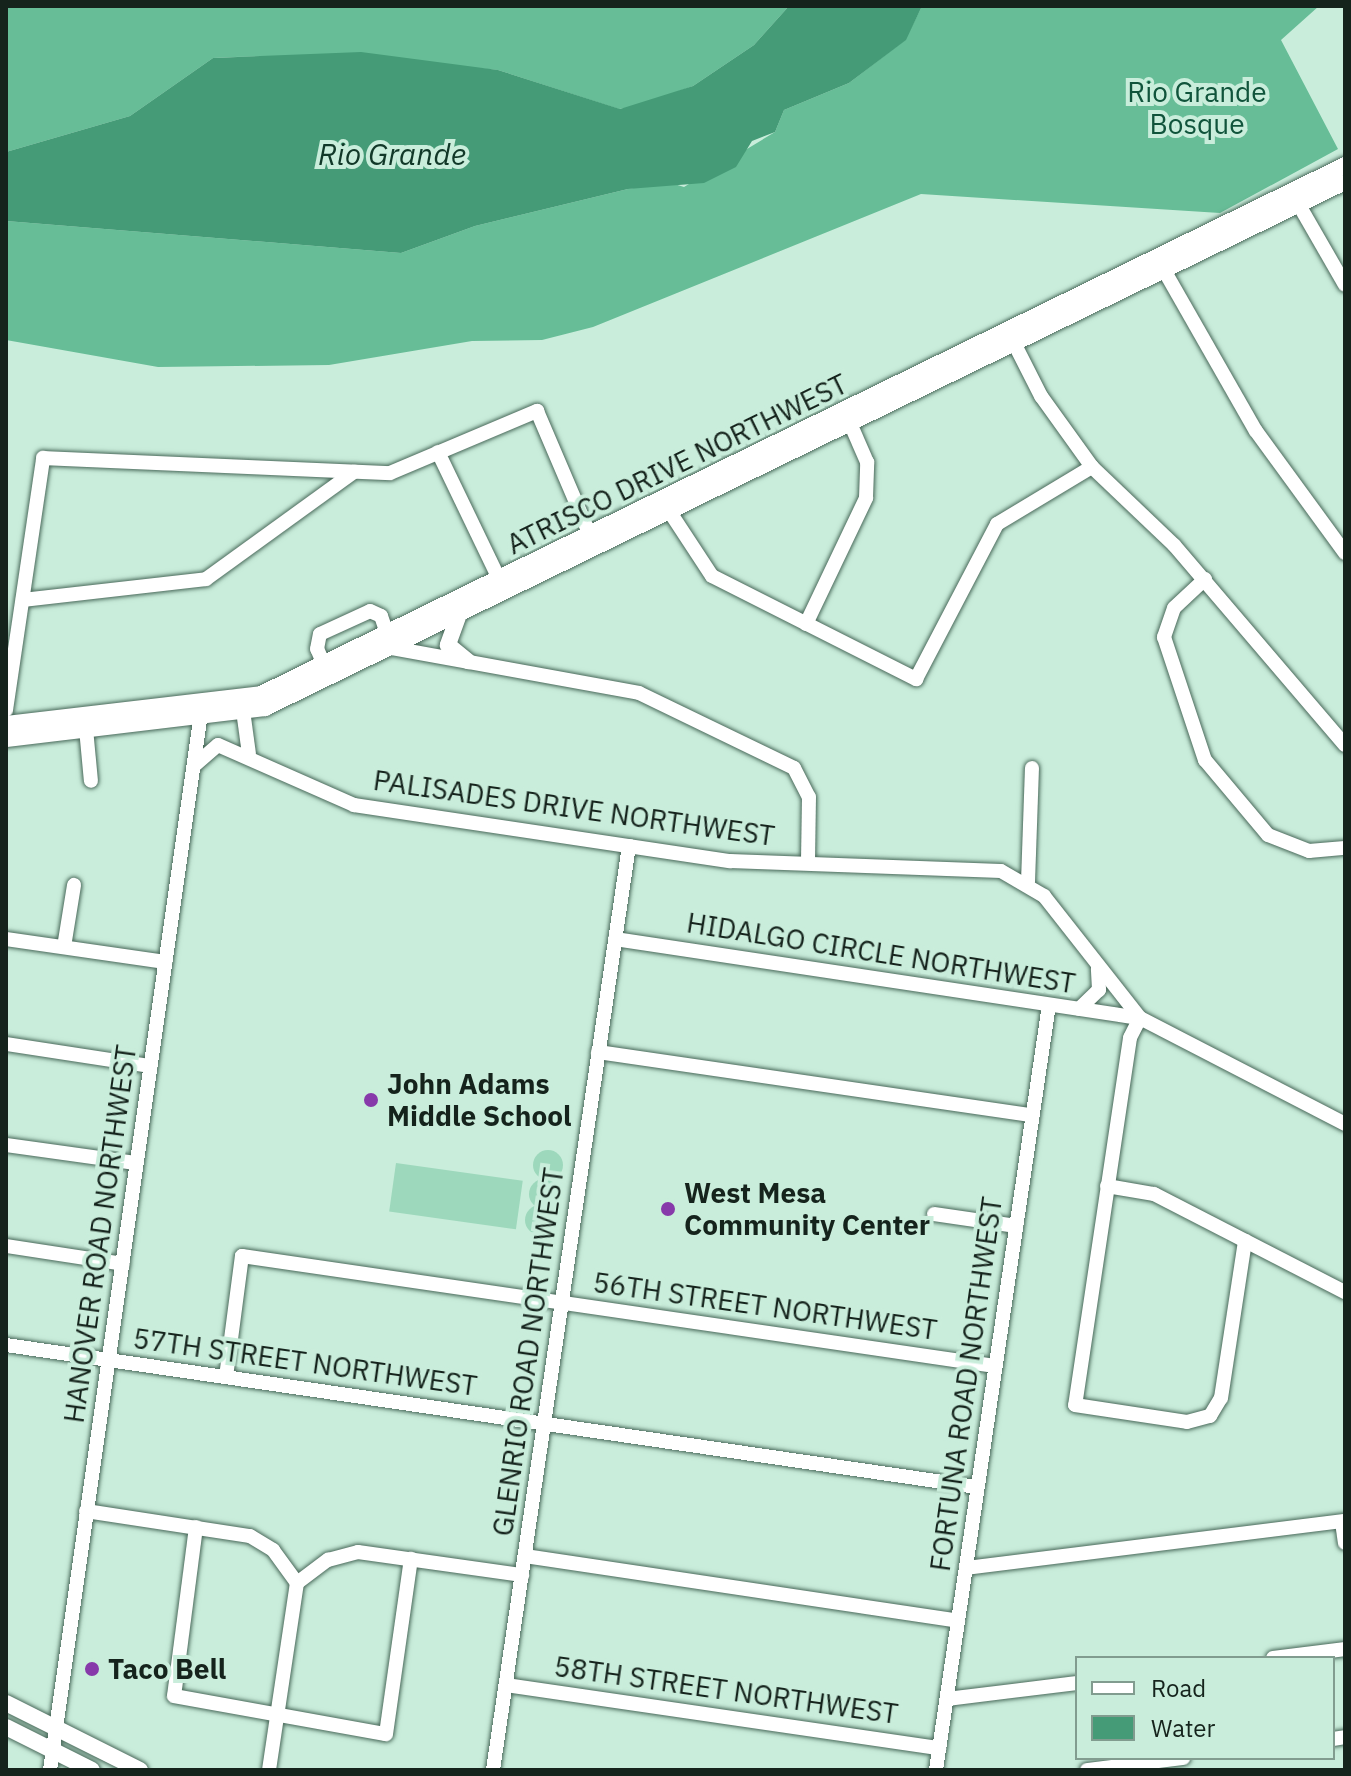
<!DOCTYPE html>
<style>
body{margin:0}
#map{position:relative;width:1351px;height:1776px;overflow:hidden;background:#c9eddb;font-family:"IBM Plex Sans",sans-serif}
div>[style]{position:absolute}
.green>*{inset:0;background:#9dd8bc;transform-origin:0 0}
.round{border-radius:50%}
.forest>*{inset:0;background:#67bd97}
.water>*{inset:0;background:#459b77}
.roads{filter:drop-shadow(0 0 2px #49695a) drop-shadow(0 0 2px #49695a)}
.minor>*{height:14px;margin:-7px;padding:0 7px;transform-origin:7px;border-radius:7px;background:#fff}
.major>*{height:16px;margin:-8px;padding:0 8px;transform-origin:8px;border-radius:8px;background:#fff}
.dots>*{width:22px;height:22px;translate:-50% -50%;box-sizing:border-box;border:4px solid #c9eddb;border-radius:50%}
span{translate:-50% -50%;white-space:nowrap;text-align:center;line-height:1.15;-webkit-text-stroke:8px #c9eddb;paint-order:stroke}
.park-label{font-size:28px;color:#10543b}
.street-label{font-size:28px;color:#15231c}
.poi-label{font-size:28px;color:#15231c;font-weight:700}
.left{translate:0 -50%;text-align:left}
.water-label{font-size:30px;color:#113828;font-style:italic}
.frame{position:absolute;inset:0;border:8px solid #15231c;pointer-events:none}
.legend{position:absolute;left:1075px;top:1656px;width:260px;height:104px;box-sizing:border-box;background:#c9eddb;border:2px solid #819c8f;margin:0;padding:10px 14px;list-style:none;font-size:24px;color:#15231c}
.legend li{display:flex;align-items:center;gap:16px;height:40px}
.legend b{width:40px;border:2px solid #819c8f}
</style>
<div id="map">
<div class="green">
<div class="round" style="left:533px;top:1150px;width:30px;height:30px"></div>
<div style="left:396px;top:1163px;width:128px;height:49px;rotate:8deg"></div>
<div class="round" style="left:529px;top:1179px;width:30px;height:30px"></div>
<div class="round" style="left:525px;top:1205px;width:30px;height:30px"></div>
</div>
<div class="forest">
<div style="clip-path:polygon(6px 6px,789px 6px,754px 45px,693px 86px,638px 106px,619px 109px,498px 70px,336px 55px,234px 57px,213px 58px,130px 116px,6px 152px)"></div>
<div style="clip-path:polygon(922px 6px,1319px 6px,1281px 40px,1338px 149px,1220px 213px,921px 194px,593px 327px,542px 340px,472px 341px,329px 365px,158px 367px,6px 340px,6px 221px,401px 253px,475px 226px,628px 189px,668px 182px,684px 187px,775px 132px,784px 110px,849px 83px,905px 40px)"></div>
</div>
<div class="water">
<div style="clip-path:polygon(789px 6px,922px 6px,906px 40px,849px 83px,784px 110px,775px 132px,752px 141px,736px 167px,704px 183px,628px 189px,475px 226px,401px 253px,6px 221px,6px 152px,130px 116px,213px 58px,361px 52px,422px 60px,498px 70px,620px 109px,693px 86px,754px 45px)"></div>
</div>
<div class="roads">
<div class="minor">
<div style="left:1295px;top:198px;width:100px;rotate:60.1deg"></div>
<div style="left:1160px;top:263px;width:193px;rotate:60.3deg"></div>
<div style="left:1256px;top:431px;width:151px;rotate:53.9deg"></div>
<div style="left:1009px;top:333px;width:71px;rotate:63.1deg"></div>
<div style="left:1041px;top:396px;width:87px;rotate:54.3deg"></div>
<div style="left:1092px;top:467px;width:113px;rotate:43.6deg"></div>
<div style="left:1174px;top:545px;width:263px;rotate:49.5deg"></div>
<div style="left:438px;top:452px;width:148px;rotate:64.3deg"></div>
<div style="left:664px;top:503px;width:87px;rotate:56.7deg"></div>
<div style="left:712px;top:576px;width:229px;rotate:26.8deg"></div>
<div style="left:916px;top:679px;width:175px;rotate:-62.4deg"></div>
<div style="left:997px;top:524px;width:111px;rotate:-31deg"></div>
<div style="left:1205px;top:579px;width:42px;rotate:136.9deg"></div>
<div style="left:1174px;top:608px;width:31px;rotate:109deg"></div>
<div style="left:1164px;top:637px;width:130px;rotate:71.6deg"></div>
<div style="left:1205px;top:760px;width:98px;rotate:50deg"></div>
<div style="left:1268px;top:835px;width:44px;rotate:21.3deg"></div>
<div style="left:1309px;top:851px;width:36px;rotate:-5deg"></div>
<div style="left:23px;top:600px;width:184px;rotate:-6.5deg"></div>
<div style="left:206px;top:579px;width:183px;rotate:-35.9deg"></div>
<div style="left:806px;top:624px;width:140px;rotate:-64.5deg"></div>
<div style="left:866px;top:498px;width:36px;rotate:-88deg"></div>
<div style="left:867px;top:462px;width:50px;rotate:-113.5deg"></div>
<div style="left:327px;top:672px;width:25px;rotate:-113deg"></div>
<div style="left:317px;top:649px;width:15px;rotate:-79deg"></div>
<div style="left:320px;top:634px;width:55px;rotate:-24.7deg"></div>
<div style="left:370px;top:611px;width:12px;rotate:24deg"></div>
<div style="left:381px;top:616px;width:34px;rotate:71deg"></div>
<div style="left:392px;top:648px;width:251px;rotate:10.3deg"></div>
<div style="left:639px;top:693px;width:172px;rotate:25.8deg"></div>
<div style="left:794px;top:768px;width:33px;rotate:63deg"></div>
<div style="left:809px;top:797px;width:66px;rotate:90.9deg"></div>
<div style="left:242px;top:703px;width:51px;rotate:82.2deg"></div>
<div style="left:6px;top:710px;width:255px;rotate:-81.6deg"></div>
<div style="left:43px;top:458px;width:347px;rotate:2.5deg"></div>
<div style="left:390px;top:473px;width:160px;rotate:-22.9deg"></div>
<div style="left:537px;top:411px;width:142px;rotate:66.9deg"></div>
<div style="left:85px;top:718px;width:63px;rotate:84.6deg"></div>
<div style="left:196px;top:764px;width:29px;rotate:-41deg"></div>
<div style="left:218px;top:745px;width:149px;rotate:23.8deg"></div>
<div style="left:354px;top:805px;width:380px;rotate:8.5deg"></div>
<div style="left:730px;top:861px;width:271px;rotate:2.1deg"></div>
<div style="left:1001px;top:871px;width:50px;rotate:30.2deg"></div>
<div style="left:1044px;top:896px;width:155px;rotate:51.8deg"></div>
<div style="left:1140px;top:1018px;width:231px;rotate:27.3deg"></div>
<div style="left:1028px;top:882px;width:114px;rotate:-88deg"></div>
<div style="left:6px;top:939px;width:161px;rotate:8.2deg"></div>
<div style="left:615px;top:939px;width:530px;rotate:8.57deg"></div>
<div style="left:64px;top:947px;width:63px;rotate:-80.8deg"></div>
<div style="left:1079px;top:1009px;width:28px;rotate:-44deg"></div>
<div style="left:1099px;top:990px;width:21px;rotate:-93deg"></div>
<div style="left:1140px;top:1018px;width:22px;rotate:117deg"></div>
<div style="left:1130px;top:1038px;width:371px;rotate:98.5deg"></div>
<div style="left:1075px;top:1405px;width:113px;rotate:8.6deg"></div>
<div style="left:1187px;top:1422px;width:24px;rotate:-15deg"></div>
<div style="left:1210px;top:1416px;width:21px;rotate:-59deg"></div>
<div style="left:1221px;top:1398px;width:159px;rotate:-81.3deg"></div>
<div style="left:6px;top:1044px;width:146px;rotate:8.7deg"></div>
<div style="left:598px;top:1052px;width:439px;rotate:8.3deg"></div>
<div style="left:6px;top:1145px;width:131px;rotate:7.9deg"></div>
<div style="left:1107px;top:1186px;width:48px;rotate:9.7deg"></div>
<div style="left:1154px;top:1194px;width:215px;rotate:27.2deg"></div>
<div style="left:934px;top:1214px;width:83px;rotate:8.3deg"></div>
<div style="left:6px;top:1246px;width:118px;rotate:8.7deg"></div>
<div style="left:6px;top:1345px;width:981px;rotate:8.32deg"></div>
<div style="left:226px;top:1377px;width:122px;rotate:-82.5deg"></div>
<div style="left:242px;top:1256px;width:761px;rotate:8.31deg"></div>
<div style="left:86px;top:1511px;width:166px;rotate:8.7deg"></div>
<div style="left:250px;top:1536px;width:27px;rotate:31deg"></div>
<div style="left:273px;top:1550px;width:41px;rotate:54deg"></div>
<div style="left:1342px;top:1522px;width:21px;rotate:82deg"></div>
<div style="left:196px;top:1527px;width:170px;rotate:97.4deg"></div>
<div style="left:174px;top:1696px;width:215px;rotate:10.2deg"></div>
<div style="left:386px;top:1734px;width:177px;rotate:-81.9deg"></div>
<div style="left:525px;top:1556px;width:438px;rotate:8.5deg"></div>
<div style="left:966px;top:1568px;width:382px;rotate:-7.1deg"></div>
<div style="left:297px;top:1583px;width:39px;rotate:-37deg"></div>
<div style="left:328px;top:1560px;width:31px;rotate:-15deg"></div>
<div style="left:358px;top:1552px;width:166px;rotate:8deg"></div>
<div style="left:1273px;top:1658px;width:73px;rotate:-7.1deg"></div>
<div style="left:506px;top:1685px;width:438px;rotate:8.3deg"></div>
<div style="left:947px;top:1699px;width:131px;rotate:-7deg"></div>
<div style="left:1333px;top:1739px;width:12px;rotate:-9deg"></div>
<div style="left:50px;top:1770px;width:1075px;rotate:-81.87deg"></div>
<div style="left:269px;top:1770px;width:189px;rotate:-81.5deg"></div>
<div style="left:493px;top:1770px;width:934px;rotate:-81.63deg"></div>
<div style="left:936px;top:1770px;width:773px;rotate:-81.6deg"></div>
<div style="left:1087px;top:1770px;width:97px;rotate:-7.1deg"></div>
</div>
<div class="major">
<div style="left:458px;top:617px;width:30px;rotate:110deg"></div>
<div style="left:448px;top:645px;width:26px;rotate:39deg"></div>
<div style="left:6px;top:724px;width:257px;rotate:-6.7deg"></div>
<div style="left:261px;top:694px;width:1206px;rotate:-26.01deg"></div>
<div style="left:6px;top:739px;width:261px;rotate:-6.8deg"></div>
<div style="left:265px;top:708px;width:1201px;rotate:-25.97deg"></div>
<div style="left:6px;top:1703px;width:150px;rotate:26.6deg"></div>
<div style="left:6px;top:1727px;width:96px;rotate:26.6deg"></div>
</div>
</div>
<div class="dots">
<div style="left:371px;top:1100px;background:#8739aa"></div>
<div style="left:668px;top:1209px;background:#8739aa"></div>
<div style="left:92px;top:1669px;background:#8739aa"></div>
</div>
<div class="park-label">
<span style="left:1197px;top:108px">Rio Grande<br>Bosque</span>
</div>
<div class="street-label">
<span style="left:677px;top:464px;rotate:-26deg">ATRISCO DRIVE NORTHWEST</span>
<span style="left:574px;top:808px;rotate:8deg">PALISADES DRIVE NORTHWEST</span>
<span style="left:881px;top:953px;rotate:9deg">HIDALGO CIRCLE NORTHWEST</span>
<span style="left:100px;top:1234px;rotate:-82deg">HANOVER ROAD NORTHWEST</span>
<span style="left:765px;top:1306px;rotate:8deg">56TH STREET NORTHWEST</span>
<span style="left:528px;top:1352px;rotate:-82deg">GLENRIO ROAD NORTHWEST</span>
<span style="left:305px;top:1362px;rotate:8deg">57TH STREET NORTHWEST</span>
<span style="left:966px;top:1384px;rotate:-82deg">FORTUNA ROAD NORTHWEST</span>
<span style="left:726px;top:1690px;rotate:8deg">58TH STREET NORTHWEST</span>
</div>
<div class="poi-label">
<span class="left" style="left:387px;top:1100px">John Adams<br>Middle School</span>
<span class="left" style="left:684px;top:1209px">West Mesa<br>Community Center</span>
<span class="left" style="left:108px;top:1669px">Taco Bell</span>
</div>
<div class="water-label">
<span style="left:392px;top:154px">Rio Grande</span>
</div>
<div class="frame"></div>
<ul class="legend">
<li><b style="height:10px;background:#fff"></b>Road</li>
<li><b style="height:22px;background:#459b77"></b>Water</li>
</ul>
</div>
